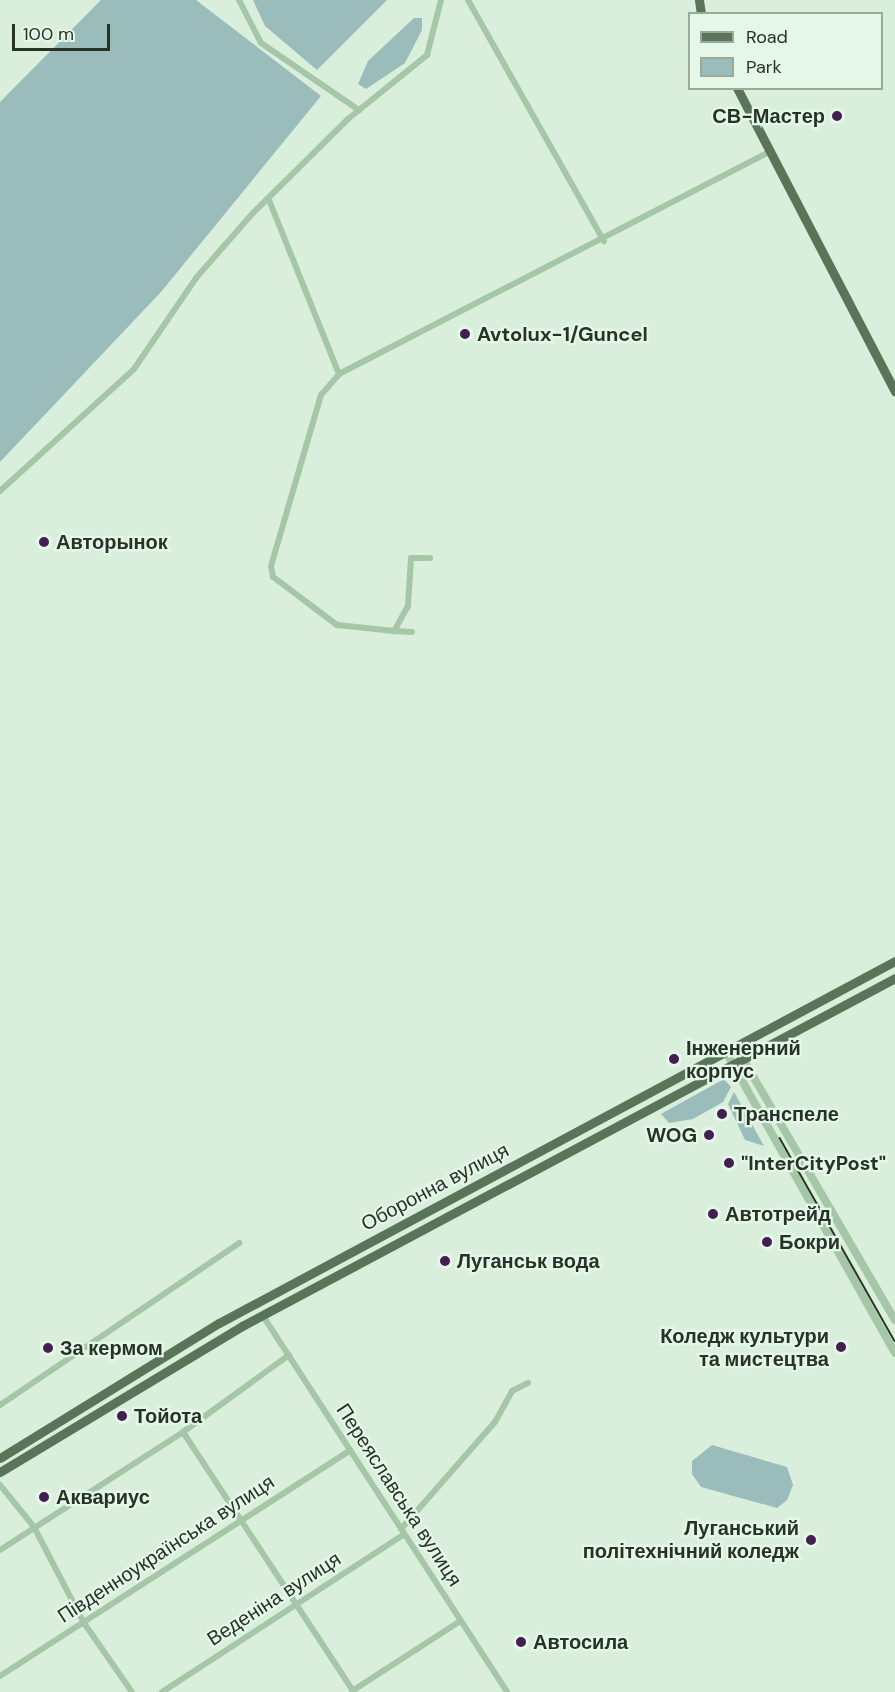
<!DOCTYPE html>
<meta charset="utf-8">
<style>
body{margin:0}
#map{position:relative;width:895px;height:1692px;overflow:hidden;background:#d9efdc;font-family:"DM Sans",sans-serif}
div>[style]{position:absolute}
.green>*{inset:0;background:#9abdbc}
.minor>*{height:6px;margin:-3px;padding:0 3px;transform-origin:3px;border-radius:3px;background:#a6c6a8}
.tertiary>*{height:8px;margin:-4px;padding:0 4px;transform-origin:4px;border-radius:4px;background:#a6c6a8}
.primary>*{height:9px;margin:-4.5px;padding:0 4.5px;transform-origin:4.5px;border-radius:4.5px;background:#597458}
.tram>*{height:1.5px;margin:-0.75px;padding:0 0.75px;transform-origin:0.75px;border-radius:0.75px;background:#273326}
.dots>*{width:16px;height:16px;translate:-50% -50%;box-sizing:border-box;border:3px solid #e5f7e8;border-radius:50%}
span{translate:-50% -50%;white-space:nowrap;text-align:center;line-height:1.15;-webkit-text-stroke:4.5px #e5f7e8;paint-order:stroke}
.poi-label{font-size:20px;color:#273326;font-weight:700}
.right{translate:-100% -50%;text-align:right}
.left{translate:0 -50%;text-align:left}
.street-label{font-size:20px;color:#273326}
.legend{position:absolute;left:688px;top:12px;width:195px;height:78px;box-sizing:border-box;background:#e5f7e8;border:2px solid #99a99a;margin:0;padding:8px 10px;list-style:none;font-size:18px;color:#273326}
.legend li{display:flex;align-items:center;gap:12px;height:30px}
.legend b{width:30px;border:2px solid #99a99a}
.scale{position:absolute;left:12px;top:24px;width:98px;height:27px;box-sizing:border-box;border:3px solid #273326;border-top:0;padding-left:8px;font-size:18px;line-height:21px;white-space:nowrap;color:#273326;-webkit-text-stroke:4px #e5f7e8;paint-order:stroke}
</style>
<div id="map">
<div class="green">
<div style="clip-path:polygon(101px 0,196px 0,321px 96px,161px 292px,0 462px,0 102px)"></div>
<div style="clip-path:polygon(253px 0,387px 0,317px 70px,265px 26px)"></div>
<div style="clip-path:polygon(414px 18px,422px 18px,422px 30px,405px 63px,366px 89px,358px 84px,368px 61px)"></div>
<div style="clip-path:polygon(724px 1079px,731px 1087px,723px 1102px,693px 1119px,669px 1123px,661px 1114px)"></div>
<div style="clip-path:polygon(734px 1092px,764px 1146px,745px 1140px,728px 1104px)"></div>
<div style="clip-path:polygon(712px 1445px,787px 1467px,793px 1485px,787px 1500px,777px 1508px,701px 1487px,692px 1474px,692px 1461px)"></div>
</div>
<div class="minor">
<div style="left:239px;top:0;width:48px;rotate:62.9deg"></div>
<div style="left:261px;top:43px;width:119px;rotate:34.4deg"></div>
<div style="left:468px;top:0;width:277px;rotate:60.6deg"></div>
<div style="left:269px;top:200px;width:188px;rotate:68.1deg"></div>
<div style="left:0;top:491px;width:181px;rotate:-42.3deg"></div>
<div style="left:134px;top:369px;width:110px;rotate:-55.7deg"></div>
<div style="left:196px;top:278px;width:86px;rotate:-48.8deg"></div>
<div style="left:253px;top:213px;width:134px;rotate:-44.7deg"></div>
<div style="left:348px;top:119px;width:102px;rotate:-39deg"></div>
<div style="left:427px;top:55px;width:57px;rotate:-75.7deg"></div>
<div style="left:430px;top:558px;width:19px;rotate:180deg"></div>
<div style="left:411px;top:558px;width:48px;rotate:93.6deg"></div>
<div style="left:408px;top:606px;width:29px;rotate:119deg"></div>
<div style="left:394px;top:631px;width:57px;rotate:-174deg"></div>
<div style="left:337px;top:625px;width:80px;rotate:-143.1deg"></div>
<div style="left:273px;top:577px;width:11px;rotate:-100deg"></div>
<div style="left:271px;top:566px;width:178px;rotate:-73.7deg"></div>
<div style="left:321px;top:395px;width:28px;rotate:-49deg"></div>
<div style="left:339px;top:374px;width:484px;rotate:-27.3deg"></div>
<div style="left:395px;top:631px;width:17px;rotate:3deg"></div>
<div style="left:263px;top:1316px;width:448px;rotate:57deg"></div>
<div style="left:0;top:1405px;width:289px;rotate:-34.1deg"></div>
<div style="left:183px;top:1432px;width:311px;rotate:56.7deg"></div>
<div style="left:0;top:1485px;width:54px;rotate:51deg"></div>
<div style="left:34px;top:1527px;width:108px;rotate:62.5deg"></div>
<div style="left:84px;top:1623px;width:84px;rotate:55.2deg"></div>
<div style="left:401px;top:1529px;width:142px;rotate:-48.7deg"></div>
<div style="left:495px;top:1422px;width:35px;rotate:-61deg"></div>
<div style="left:512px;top:1391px;width:18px;rotate:-27deg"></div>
<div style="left:0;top:1550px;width:218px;rotate:-32.8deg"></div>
<div style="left:183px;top:1432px;width:131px;rotate:-36deg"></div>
<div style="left:0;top:1676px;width:417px;rotate:-32.8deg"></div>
<div style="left:352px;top:1691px;width:129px;rotate:-32.9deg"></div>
<div style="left:162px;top:1692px;width:289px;rotate:-33.1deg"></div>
</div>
<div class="tertiary">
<div style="left:736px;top:1047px;width:316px;rotate:59.8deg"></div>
<div style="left:726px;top:1052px;width:345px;rotate:60.7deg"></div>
</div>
<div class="primary">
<div style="left:699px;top:0;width:14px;rotate:82deg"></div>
<div style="left:737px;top:88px;width:342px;rotate:62.5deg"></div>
<div style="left:0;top:1458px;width:257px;rotate:-31.7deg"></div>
<div style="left:219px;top:1323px;width:767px;rotate:-28.17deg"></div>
<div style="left:0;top:1472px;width:283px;rotate:-31.1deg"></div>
<div style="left:242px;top:1326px;width:740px;rotate:-28.05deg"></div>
</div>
<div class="tram">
<div style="left:780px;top:1138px;width:233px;rotate:60.5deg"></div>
</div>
<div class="dots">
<div style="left:837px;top:116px;background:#421f51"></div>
<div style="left:465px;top:334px;background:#421f51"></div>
<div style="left:44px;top:542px;background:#421f51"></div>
<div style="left:674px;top:1059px;background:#421f51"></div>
<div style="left:722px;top:1114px;background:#421f51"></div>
<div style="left:709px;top:1135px;background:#421f51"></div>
<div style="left:729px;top:1163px;background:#421f51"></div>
<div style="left:713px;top:1214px;background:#421f51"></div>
<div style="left:767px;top:1242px;background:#421f51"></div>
<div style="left:445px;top:1261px;background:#421f51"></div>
<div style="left:841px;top:1347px;background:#421f51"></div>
<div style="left:48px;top:1348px;background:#421f51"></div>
<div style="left:122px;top:1416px;background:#421f51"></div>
<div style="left:44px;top:1497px;background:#421f51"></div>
<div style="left:811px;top:1540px;background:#421f51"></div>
<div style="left:521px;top:1642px;background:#421f51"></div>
</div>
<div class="poi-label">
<span class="right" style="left:825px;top:116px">СВ-Мастер</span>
<span class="left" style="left:477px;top:334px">Avtolux-1/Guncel</span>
<span class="left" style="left:56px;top:542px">Авторынок</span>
<span class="left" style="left:686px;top:1060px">Інженерний<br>корпус</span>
<span class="left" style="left:734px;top:1114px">Транспеле</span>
<span class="right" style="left:697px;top:1135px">WOG</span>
<span class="left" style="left:741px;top:1163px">"InterCityPost"</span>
<span class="left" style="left:725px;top:1214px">Автотрейд</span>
<span class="left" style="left:779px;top:1242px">Бокри</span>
<span class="left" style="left:457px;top:1261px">Луганськ вода</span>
<span class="right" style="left:829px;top:1348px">Коледж культури<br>та мистецтва</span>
<span class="left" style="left:60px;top:1348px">За кермом</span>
<span class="left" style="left:134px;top:1416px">Тойота</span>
<span class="left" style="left:56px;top:1497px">Аквариус</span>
<span class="right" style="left:799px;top:1540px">Луганський<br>політехнічний коледж</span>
<span class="left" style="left:533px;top:1642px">Автосила</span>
</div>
<div class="street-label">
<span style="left:435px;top:1187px;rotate:-28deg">Оборонна вулиця</span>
<span style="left:399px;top:1495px;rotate:57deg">Переяславська вулиця</span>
<span style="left:166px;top:1549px;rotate:-33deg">Південноукраїнська вулиця</span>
<span style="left:274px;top:1599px;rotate:-33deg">Веденіна вулиця</span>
</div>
<ul class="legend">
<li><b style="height:8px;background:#597458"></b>Road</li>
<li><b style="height:16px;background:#9abdbc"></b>Park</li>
</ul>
<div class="scale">100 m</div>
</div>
